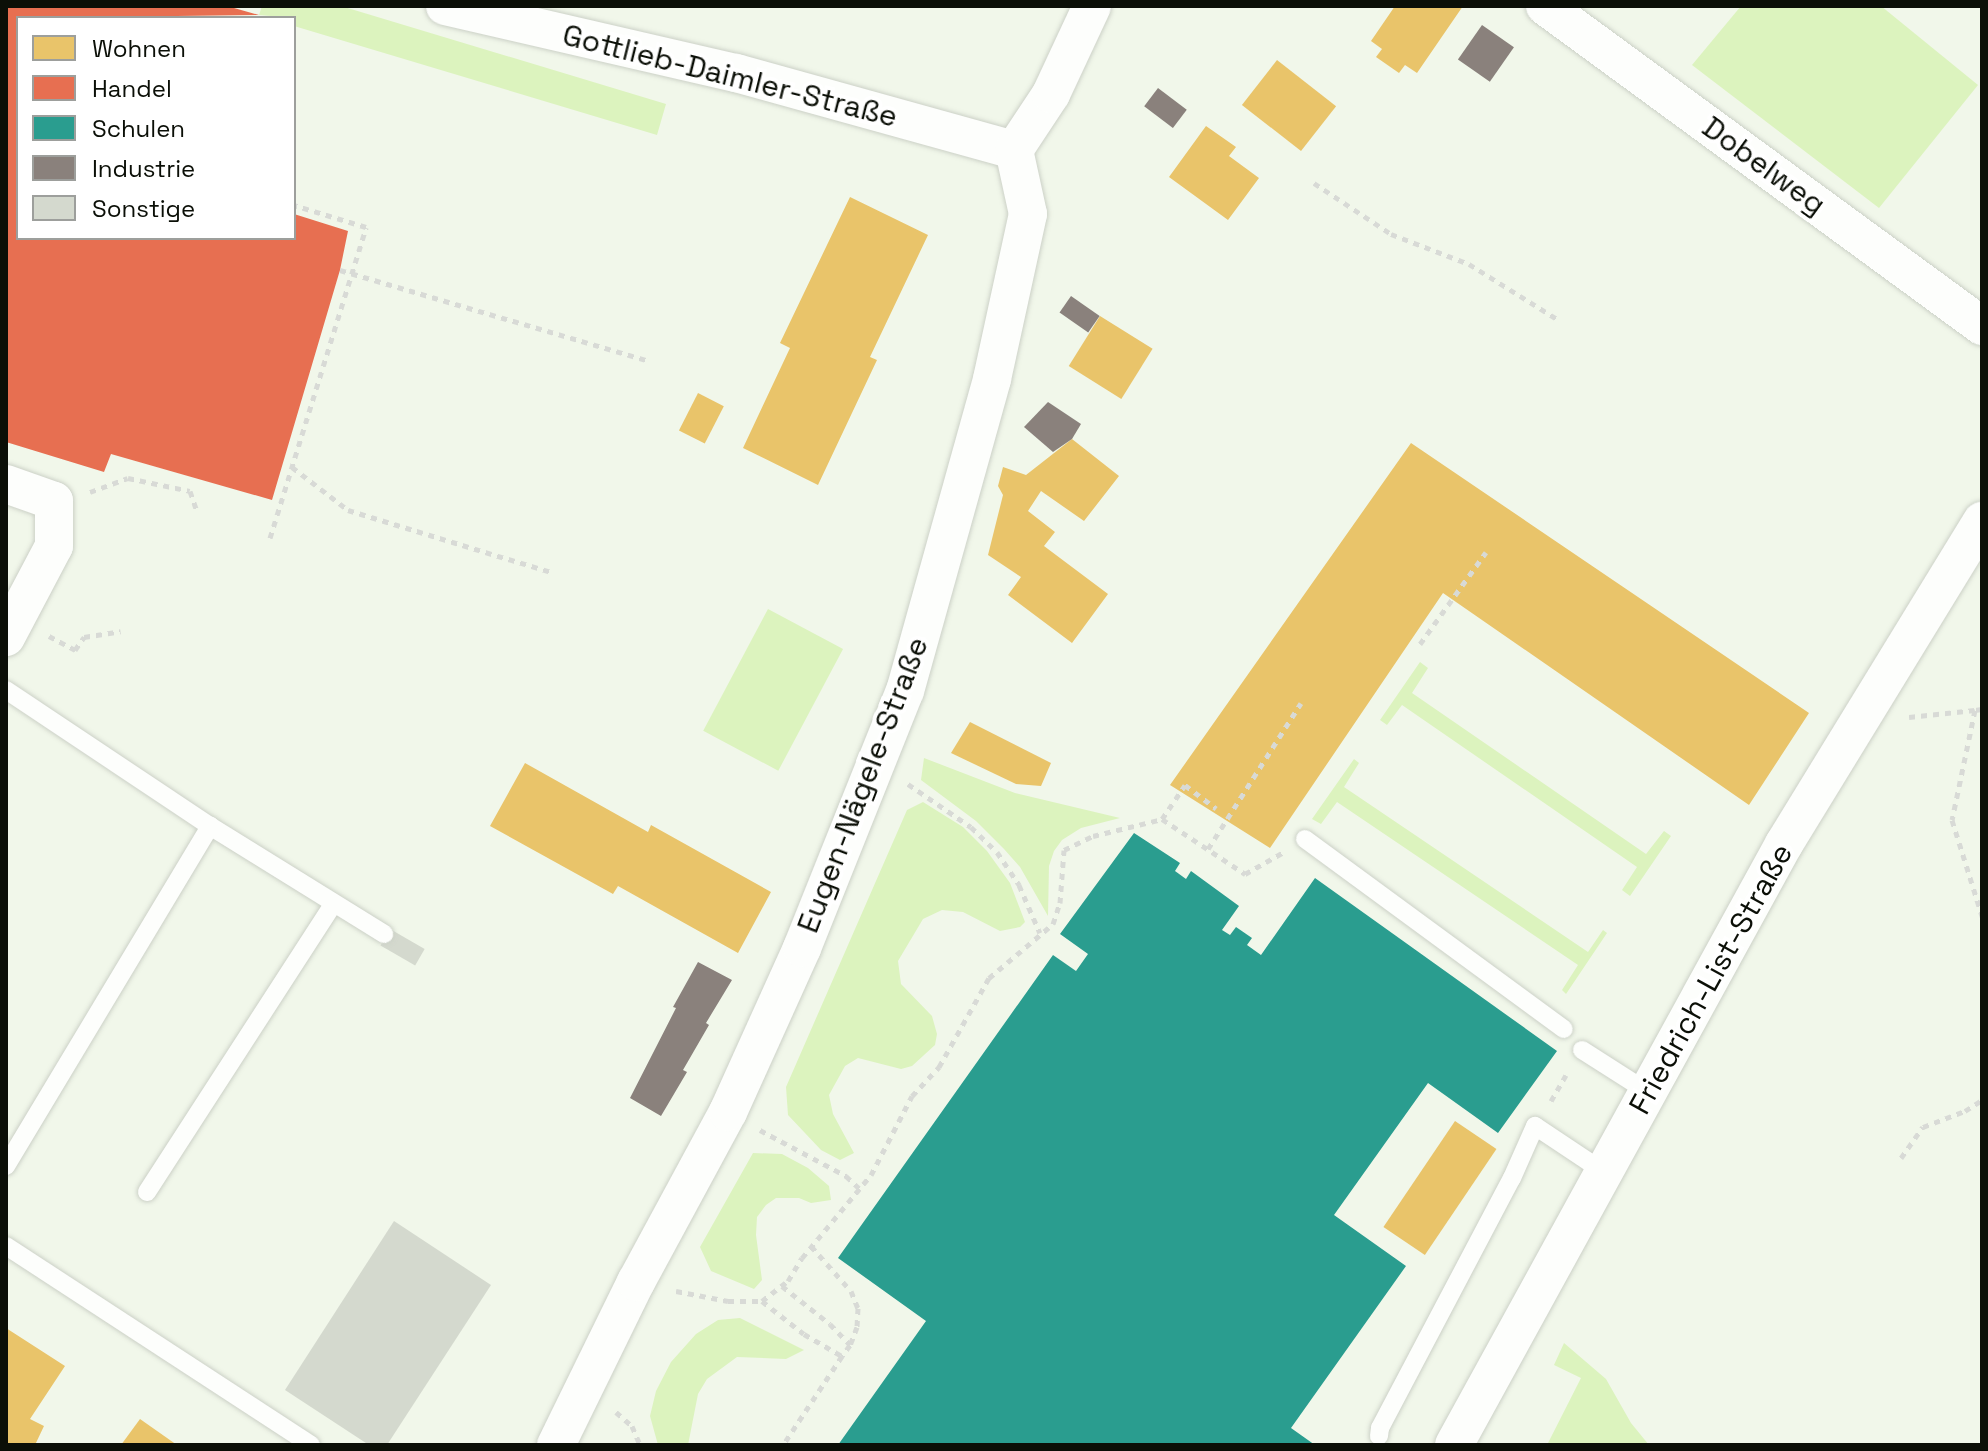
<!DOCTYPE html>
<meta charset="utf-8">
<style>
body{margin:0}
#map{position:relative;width:1988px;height:1451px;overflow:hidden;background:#f1f7ea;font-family:"Space Grotesk",sans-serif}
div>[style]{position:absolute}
.green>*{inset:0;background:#dcf3be;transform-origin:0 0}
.homes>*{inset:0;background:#e9c46a;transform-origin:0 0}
.shops>*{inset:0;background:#e76f51}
.schools>*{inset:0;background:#2a9d8f}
.industry>*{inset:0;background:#8a817c;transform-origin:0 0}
.building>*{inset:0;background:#d4d9ce;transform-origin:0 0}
.path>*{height:5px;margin-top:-2.5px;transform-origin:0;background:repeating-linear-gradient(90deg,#d8dad6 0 6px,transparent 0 12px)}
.roads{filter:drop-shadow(0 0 2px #ccd1c7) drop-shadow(0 0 2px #ccd1c7)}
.lane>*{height:18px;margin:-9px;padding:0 9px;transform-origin:9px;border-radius:9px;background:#fdfefc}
.street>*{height:38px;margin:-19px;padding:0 19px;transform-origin:19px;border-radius:19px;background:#fdfefc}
span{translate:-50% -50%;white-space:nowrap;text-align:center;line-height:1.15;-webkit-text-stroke:8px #fff;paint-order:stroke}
.street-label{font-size:30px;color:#0b0f07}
.frame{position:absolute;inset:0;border:8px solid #0b0f07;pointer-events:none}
.legend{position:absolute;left:16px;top:16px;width:280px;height:224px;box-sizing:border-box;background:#fff;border:2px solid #9d9f9c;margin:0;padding:10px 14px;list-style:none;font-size:24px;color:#0b0f07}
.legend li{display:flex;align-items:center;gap:16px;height:40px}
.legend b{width:40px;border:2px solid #9d9f9c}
</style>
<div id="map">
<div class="green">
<div style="clip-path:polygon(262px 6px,341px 6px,666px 104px,657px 135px,294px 26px,294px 18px,259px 15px)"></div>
<div style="clip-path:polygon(1741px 6px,1881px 6px,1978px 85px,1879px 208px,1692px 65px)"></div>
<div style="left:768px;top:609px;width:85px;height:138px;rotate:28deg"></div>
<div style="clip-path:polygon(1420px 662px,1428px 668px,1412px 693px,1646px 854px,1664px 831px,1671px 836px,1630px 896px,1622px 890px,1637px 867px,1402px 705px,1387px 725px,1380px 720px)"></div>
<div style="clip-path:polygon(924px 758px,1015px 793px,1120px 818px,1081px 828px,1062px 840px,1054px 851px,1049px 866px,1048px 916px,1020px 867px,1004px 849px,976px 821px,921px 780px)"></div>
<div style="clip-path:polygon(1354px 759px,1359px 763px,1344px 787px,1588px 952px,1603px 930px,1607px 933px,1566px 994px,1562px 990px,1578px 965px,1337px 802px,1321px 824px,1312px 819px)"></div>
<div style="clip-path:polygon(923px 802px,963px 827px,987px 851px,1010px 883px,1025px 922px,1020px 927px,1000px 931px,963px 912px,942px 910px,923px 919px,898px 961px,901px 984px,932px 1016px,937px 1034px,935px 1045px,912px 1066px,901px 1069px,858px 1058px,845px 1066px,829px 1095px,833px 1114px,854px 1153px,840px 1160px,821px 1150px,788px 1115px,786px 1087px,907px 810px)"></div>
<div style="clip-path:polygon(753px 1153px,782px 1154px,808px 1168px,829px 1186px,831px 1200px,811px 1203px,799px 1198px,776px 1198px,766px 1205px,757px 1217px,756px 1235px,762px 1280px,754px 1289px,711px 1271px,700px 1247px)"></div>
<div style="clip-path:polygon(740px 1318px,804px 1350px,786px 1359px,737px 1357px,707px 1379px,698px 1394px,688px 1445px,658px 1445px,650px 1416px,656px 1391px,671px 1362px,696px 1334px,718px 1320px)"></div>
<div style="clip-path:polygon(1564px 1343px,1606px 1379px,1631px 1423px,1649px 1445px,1547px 1445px,1581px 1378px,1554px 1365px)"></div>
</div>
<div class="homes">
<div style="clip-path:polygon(1395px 6px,1463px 6px,1417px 73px,1405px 65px,1399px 73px,1376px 57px,1382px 49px,1371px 41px)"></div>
<div style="left:1277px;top:60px;width:75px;height:57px;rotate:38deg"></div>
<div style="clip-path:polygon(1206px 126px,1236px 147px,1229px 156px,1259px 178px,1228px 220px,1169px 177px)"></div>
<div style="clip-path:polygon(850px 197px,928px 235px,870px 357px,877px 360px,818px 485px,743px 448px,790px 348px,780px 343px)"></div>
<div style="left:1100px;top:316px;width:62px;height:59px;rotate:32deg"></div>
<div style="left:698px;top:393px;width:29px;height:42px;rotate:27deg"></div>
<div style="clip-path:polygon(1072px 439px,1119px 476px,1084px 521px,1041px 491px,1028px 511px,1055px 532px,1044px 546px,1108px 594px,1072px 643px,1008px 595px,1021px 577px,988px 555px,1003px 495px,998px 486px,1003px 467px,1026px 475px)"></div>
<div style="clip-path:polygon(1411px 443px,1809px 713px,1749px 805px,1443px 593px,1270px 848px,1170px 785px)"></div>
<div style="clip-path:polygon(970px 722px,1051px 763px,1041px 786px,1016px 784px,951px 753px)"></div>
<div style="clip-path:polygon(525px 763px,648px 832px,651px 825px,771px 892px,738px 953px,618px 886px,613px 894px,490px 826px)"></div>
<div style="left:1455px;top:1121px;width:50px;height:128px;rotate:34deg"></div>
<div style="clip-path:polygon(6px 1328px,65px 1366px,30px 1419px,44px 1426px,35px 1445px,6px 1445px)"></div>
<div style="clip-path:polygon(140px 1419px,177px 1445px,121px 1445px)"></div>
</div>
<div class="shops">
<div style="clip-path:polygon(6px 6px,227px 6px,259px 15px,18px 18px,18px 238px,294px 238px,294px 214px,348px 231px,340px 270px,272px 500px,111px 454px,104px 472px,6px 442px)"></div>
</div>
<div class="schools">
<div style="clip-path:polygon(1134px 833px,1180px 863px,1175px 871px,1186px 879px,1191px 871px,1239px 906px,1222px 930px,1230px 935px,1236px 927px,1252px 938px,1247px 945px,1261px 955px,1315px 878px,1557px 1051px,1498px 1133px,1428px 1083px,1334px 1215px,1406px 1266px,1291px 1428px,1315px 1445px,838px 1445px,926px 1321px,838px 1258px,1053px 955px,1076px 971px,1088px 954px,1060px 934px)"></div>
</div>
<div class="industry">
<div style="left:1482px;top:25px;width:39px;height:42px;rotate:35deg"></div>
<div style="left:1158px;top:88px;width:36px;height:23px;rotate:37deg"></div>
<div style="left:1071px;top:296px;width:35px;height:20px;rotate:35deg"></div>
<div style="clip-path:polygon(1048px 402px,1081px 424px,1072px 439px,1053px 452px,1024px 427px)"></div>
<div style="clip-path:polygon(698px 962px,732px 980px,706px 1023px,709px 1025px,683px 1070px,687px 1072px,661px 1116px,630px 1098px,676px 1008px,673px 1007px)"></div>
</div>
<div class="building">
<div style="left:390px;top:929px;width:40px;height:19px;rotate:30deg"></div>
<div style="clip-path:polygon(394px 1221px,491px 1285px,387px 1445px,369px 1445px,285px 1390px)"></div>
</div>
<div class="path">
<div style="left:1314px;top:183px;width:92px;rotate:33.5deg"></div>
<div style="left:1391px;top:234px;width:84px;rotate:21deg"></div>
<div style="left:1469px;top:264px;width:104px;rotate:32deg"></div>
<div style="left:340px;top:270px;width:323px;rotate:16.4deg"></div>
<div style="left:292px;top:467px;width:71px;rotate:37.5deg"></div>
<div style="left:348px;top:510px;width:212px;rotate:17deg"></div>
<div style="left:90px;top:492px;width:40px;rotate:-20.2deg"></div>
<div style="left:128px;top:478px;width:63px;rotate:11.8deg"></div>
<div style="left:190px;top:491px;width:21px;rotate:71deg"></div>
<div style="left:270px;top:538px;width:325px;rotate:-72.8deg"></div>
<div style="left:366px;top:227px;width:75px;rotate:-163deg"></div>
<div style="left:49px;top:636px;width:30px;rotate:28deg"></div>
<div style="left:75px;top:650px;width:16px;rotate:-55deg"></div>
<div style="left:84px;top:637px;width:37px;rotate:-9deg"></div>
<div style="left:1420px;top:644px;width:113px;rotate:-54.3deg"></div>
<div style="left:1982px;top:709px;width:7px;rotate:172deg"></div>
<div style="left:1975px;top:710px;width:112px;rotate:101.8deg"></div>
<div style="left:1952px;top:820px;width:101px;rotate:72.6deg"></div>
<div style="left:1909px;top:717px;width:66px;rotate:-6.1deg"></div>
<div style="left:908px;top:784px;width:76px;rotate:34.3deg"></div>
<div style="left:971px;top:827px;width:36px;rotate:44deg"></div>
<div style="left:997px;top:852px;width:40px;rotate:56deg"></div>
<div style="left:1019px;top:885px;width:52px;rotate:66.4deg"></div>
<div style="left:1162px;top:819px;width:41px;rotate:-55.9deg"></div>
<div style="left:1185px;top:785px;width:39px;rotate:37deg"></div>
<div style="left:1208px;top:849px;width:173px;rotate:-57.5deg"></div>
<div style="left:1551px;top:1101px;width:30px;rotate:-60deg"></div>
<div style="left:760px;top:1130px;width:98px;rotate:28.1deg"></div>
<div style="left:846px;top:1176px;width:18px;rotate:43deg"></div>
<div style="left:1901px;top:1158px;width:38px;rotate:-55deg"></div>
<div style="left:1923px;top:1127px;width:45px;rotate:-20.9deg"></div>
<div style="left:1965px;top:1111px;width:20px;rotate:-33deg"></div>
<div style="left:811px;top:1246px;width:60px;rotate:48.4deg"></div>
<div style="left:851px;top:1291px;width:18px;rotate:68deg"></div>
<div style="left:858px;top:1308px;width:19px;rotate:93deg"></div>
<div style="left:857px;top:1327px;width:19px;rotate:111deg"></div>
<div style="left:782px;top:1286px;width:61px;rotate:38.4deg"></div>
<div style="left:830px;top:1324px;width:29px;rotate:46deg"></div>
<div style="left:850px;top:1345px;width:14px;rotate:126deg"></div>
<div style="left:676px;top:1291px;width:53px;rotate:10.9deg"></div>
<div style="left:728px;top:1301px;width:34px"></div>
<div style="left:762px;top:1301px;width:33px;rotate:-38deg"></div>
<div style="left:788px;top:1281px;width:27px;rotate:-59deg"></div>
<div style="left:802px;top:1258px;width:108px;rotate:-50.3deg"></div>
<div style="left:871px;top:1175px;width:89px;rotate:-62.6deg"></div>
<div style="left:912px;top:1096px;width:40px;rotate:-47deg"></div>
<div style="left:939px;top:1067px;width:102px;rotate:-60.7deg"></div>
<div style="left:989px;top:978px;width:84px;rotate:-40.2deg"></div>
<div style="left:1053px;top:924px;width:22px;rotate:-72deg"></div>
<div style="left:1060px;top:903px;width:53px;rotate:-85.7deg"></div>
<div style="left:1064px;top:850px;width:32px;rotate:-26deg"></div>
<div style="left:1093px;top:836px;width:71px;rotate:-13.8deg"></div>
<div style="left:1162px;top:819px;width:100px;rotate:33.5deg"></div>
<div style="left:1245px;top:874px;width:43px;rotate:-29.6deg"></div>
<div style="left:762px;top:1301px;width:53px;rotate:38.2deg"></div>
<div style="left:804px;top:1334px;width:44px;rotate:30.1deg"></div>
<div style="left:842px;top:1356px;width:107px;rotate:123.5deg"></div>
<div style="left:616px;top:1412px;width:21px;rotate:41deg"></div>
<div style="left:632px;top:1426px;width:21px;rotate:67deg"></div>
</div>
<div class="roads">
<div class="lane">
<div style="left:6px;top:690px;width:245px;rotate:33.7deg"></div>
<div style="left:210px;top:826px;width:205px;rotate:31.8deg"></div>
<div style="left:1305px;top:839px;width:321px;rotate:36.3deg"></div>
<div style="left:1582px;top:1050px;width:78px;rotate:32.5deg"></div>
<div style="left:6px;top:1166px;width:397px;rotate:-59deg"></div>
<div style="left:147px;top:1192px;width:344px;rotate:-57.1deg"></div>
<div style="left:6px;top:1246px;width:364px;rotate:33.1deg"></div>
<div style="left:1379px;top:1436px;width:8px;rotate:-83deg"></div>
<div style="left:1380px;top:1428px;width:283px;rotate:-62.2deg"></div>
<div style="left:1512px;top:1178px;width:57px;rotate:-66.1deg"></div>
<div style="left:1535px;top:1126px;width:83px;rotate:33.7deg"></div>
</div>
<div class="street">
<div style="left:445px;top:6px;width:299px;rotate:13deg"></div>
<div style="left:736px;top:73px;width:288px;rotate:15.5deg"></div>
<div style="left:1545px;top:6px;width:542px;rotate:36.21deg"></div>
<div style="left:6px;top:484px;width:51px;rotate:19.5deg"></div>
<div style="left:54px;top:501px;width:45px;rotate:90deg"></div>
<div style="left:54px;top:546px;width:103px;rotate:117.8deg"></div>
<div style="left:556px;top:1445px;width:182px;rotate:-63.9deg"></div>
<div style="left:636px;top:1282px;width:193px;rotate:-61.6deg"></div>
<div style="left:728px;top:1112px;width:180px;rotate:-65.7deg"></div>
<div style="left:802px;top:948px;width:277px;rotate:-68.2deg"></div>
<div style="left:905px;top:691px;width:324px;rotate:-74.4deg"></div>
<div style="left:992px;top:379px;width:169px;rotate:-77.7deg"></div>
<div style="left:1028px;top:214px;width:66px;rotate:-102.3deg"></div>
<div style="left:1014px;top:150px;width:67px;rotate:-56.5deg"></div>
<div style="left:1051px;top:94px;width:97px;rotate:-65deg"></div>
<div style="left:1454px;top:1445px;width:686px;rotate:-61.23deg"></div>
<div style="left:1784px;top:844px;width:379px;rotate:-58.5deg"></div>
</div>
</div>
<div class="street-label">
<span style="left:730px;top:76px;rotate:14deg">Gottlieb-Daimler-Straße</span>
<span style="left:1764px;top:166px;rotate:36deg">Dobelweg</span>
<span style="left:863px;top:785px;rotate:-69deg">Eugen-Nägele-Straße</span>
<span style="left:1711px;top:979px;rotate:-61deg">Friedrich-List-Straße</span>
</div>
<div class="frame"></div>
<ul class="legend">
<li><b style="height:22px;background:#e9c46a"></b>Wohnen</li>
<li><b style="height:22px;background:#e76f51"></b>Handel</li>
<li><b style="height:22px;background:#2a9d8f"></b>Schulen</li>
<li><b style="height:22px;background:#8a817c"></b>Industrie</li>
<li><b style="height:22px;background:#d4d9ce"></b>Sonstige</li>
</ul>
</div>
